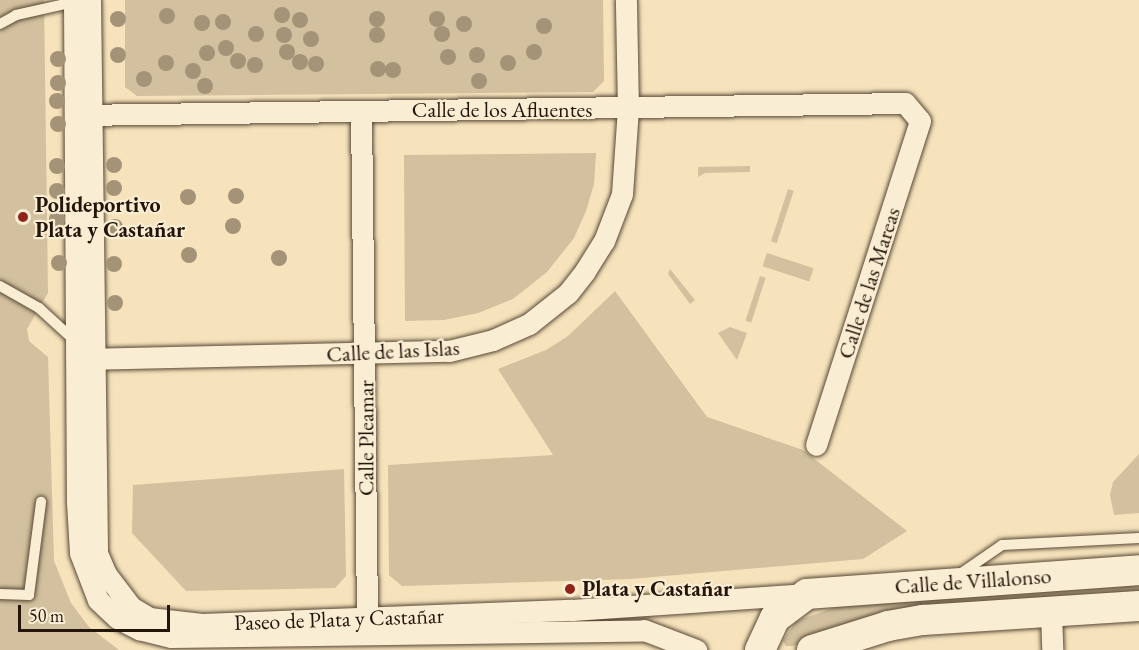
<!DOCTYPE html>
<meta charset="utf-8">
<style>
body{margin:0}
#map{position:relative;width:1139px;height:650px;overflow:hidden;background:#f6e3bc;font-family:"EB Garamond",serif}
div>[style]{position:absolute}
.green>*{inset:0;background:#d2c09e;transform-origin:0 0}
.roads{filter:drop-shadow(0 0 2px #584836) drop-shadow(0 0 2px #584836)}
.lane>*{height:10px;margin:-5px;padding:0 5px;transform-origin:5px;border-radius:5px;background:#f9edd3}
.street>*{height:21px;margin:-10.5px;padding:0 10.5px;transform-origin:10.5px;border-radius:10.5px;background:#f9edd3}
.secondary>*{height:30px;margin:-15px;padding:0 15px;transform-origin:15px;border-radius:15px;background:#f9edd3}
.trees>*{width:16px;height:16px;margin:-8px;border-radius:50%;background:#a49377}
.dots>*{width:16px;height:16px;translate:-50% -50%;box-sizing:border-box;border:3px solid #f9edd3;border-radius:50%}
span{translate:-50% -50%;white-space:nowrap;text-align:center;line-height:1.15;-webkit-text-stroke:4.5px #f9edd3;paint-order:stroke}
.street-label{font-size:22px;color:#24150a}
.poi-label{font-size:22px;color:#24150a;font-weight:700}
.left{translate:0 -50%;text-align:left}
.scale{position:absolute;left:18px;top:605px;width:152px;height:27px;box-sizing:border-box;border:3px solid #24150a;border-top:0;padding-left:8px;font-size:18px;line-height:21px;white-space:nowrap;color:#24150a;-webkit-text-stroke:4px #f9edd3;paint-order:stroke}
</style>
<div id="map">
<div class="green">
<div style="clip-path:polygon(0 0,44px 0,48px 293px,27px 329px,29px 341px,48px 357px,54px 561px,71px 603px,89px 627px,119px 650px,0 650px)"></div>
<div style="clip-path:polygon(125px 0,603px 0,604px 81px,593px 92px,137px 96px,125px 87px)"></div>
<div style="clip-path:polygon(596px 153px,594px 184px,586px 211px,574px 238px,547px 272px,513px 299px,478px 313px,444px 320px,405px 321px,404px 155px)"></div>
<div style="clip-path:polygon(750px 166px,750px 172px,705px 173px,698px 177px,698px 167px)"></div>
<div style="left:788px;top:189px;width:6px;height:55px;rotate:18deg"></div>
<div style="left:767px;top:253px;width:49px;height:14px;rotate:18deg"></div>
<div style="clip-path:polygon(670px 269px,695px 300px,690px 304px,668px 274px)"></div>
<div style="left:760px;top:276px;width:6px;height:47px;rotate:18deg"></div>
<div style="clip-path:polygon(615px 291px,707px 417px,803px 450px,907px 531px,863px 559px,630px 579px,402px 586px,389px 575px,388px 465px,553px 455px,498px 369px,546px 350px,568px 336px)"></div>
<div style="clip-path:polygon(730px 327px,747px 333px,737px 360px,718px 333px)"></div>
<div style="clip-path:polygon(1139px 454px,1139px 513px,1114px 515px,1110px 495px,1113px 482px)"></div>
<div style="clip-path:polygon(344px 469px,346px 576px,335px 588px,186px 591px,132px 533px,133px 485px)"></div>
<div style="clip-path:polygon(1139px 581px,1139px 595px,815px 639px,793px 646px,786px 646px,783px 641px,796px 621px,836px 607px)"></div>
</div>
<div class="roads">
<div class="lane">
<div style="left:0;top:24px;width:18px;rotate:-29deg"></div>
<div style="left:16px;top:15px;width:59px;rotate:-12.6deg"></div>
<div style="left:0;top:286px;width:45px;rotate:29.4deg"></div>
<div style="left:39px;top:308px;width:47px;rotate:42.4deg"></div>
<div style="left:960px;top:574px;width:51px;rotate:-34.6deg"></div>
<div style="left:1002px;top:545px;width:137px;rotate:-2.9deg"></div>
<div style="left:0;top:594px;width:29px;rotate:2deg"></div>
<div style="left:29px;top:595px;width:94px;rotate:-82.6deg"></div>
</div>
<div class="street">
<div style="left:74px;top:0;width:502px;rotate:89.66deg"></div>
<div style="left:77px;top:502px;width:51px;rotate:86.6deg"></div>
<div style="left:80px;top:553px;width:50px;rotate:69deg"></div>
<div style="left:98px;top:600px;width:26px;rotate:43deg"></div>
<div style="left:117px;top:618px;width:25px;rotate:27deg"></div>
<div style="left:139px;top:629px;width:33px;rotate:14deg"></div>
<div style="left:171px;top:637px;width:473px;rotate:-0.8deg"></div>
<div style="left:644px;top:630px;width:56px;rotate:21deg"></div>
<div style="left:90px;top:0;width:553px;rotate:89.27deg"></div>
<div style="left:97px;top:553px;width:23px;rotate:67deg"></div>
<div style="left:106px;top:574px;width:41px;rotate:52.9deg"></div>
<div style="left:131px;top:607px;width:21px;rotate:31deg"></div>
<div style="left:149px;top:618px;width:53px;rotate:6.5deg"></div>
<div style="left:202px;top:624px;width:370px;rotate:-2.2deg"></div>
<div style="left:572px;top:610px;width:236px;rotate:-3.9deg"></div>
<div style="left:361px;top:111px;width:509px;rotate:89.32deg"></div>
<div style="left:78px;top:115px;width:827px;rotate:-0.83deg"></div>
<div style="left:905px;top:103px;width:23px;rotate:50deg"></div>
<div style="left:920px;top:121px;width:340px;rotate:107.8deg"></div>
<div style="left:83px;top:359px;width:366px;rotate:-1.3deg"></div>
<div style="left:449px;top:351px;width:45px;rotate:-14deg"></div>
<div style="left:493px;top:340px;width:39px;rotate:-24deg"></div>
<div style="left:529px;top:324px;width:50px;rotate:-38.5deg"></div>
<div style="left:568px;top:293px;width:28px;rotate:-52deg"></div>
<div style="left:585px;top:271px;width:36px;rotate:-58deg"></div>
<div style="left:604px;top:241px;width:50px;rotate:-69deg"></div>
<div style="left:622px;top:194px;width:85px;rotate:-86deg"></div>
<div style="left:628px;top:109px;width:109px;rotate:-91.1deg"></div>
<div style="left:1051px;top:612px;width:38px;rotate:88deg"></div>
</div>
<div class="secondary">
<div style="left:760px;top:650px;width:35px;rotate:-65deg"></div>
<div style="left:775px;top:618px;width:40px;rotate:-37deg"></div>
<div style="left:807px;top:594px;width:333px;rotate:-4.1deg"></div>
<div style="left:812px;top:650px;width:80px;rotate:-17.5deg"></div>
<div style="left:888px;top:626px;width:36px;rotate:-10deg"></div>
<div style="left:923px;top:620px;width:216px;rotate:-3.7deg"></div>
</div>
</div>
<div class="trees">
<div style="left:282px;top:15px"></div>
<div style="left:167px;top:16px"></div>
<div style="left:118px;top:19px"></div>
<div style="left:377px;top:19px"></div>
<div style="left:437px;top:19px"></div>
<div style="left:300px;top:20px"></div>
<div style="left:223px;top:22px"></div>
<div style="left:202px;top:23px"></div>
<div style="left:464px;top:24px"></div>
<div style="left:544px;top:26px"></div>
<div style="left:256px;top:34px"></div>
<div style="left:442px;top:34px"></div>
<div style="left:284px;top:35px"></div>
<div style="left:377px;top:35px"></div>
<div style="left:311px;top:39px"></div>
<div style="left:226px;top:48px"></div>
<div style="left:287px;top:52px"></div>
<div style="left:534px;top:52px"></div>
<div style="left:207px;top:53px"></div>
<div style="left:118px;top:55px"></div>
<div style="left:477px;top:55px"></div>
<div style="left:448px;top:57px"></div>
<div style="left:58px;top:59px"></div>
<div style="left:238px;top:61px"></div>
<div style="left:300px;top:62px"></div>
<div style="left:166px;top:63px"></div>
<div style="left:508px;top:63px"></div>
<div style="left:316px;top:64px"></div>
<div style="left:255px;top:65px"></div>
<div style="left:378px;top:69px"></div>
<div style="left:393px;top:70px"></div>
<div style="left:193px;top:71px"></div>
<div style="left:144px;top:79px"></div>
<div style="left:479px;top:81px"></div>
<div style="left:58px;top:83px"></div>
<div style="left:205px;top:86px"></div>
<div style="left:57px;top:101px"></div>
<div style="left:58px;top:124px"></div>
<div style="left:114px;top:165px"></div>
<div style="left:57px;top:166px"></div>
<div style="left:114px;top:188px"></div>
<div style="left:57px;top:191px"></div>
<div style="left:236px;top:196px"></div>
<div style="left:188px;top:197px"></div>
<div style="left:57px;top:219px"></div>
<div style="left:233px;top:226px"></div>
<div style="left:115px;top:227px"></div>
<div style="left:189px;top:255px"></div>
<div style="left:279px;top:258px"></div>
<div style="left:59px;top:263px"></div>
<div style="left:114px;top:264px"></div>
<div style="left:115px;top:303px"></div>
</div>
<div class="dots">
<div style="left:23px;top:217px;background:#8f2418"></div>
<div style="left:570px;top:589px;background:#8f2418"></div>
</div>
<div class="street-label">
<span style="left:502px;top:110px">Calle de los Afluentes</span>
<span style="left:869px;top:283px;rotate:-72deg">Calle de las Mareas</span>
<span style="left:393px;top:351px;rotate:-3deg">Calle de las Islas</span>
<span style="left:366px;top:438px;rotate:-90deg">Calle Pleamar</span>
<span style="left:973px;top:581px;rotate:-4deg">Calle de Villalonso</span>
<span style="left:339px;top:619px;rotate:-2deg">Paseo de Plata y Castañar</span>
</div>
<div class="poi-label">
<span class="left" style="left:35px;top:217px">Polideportivo<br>Plata y Castañar</span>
<span class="left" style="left:582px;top:589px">Plata y Castañar</span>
</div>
<div class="scale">50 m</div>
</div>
